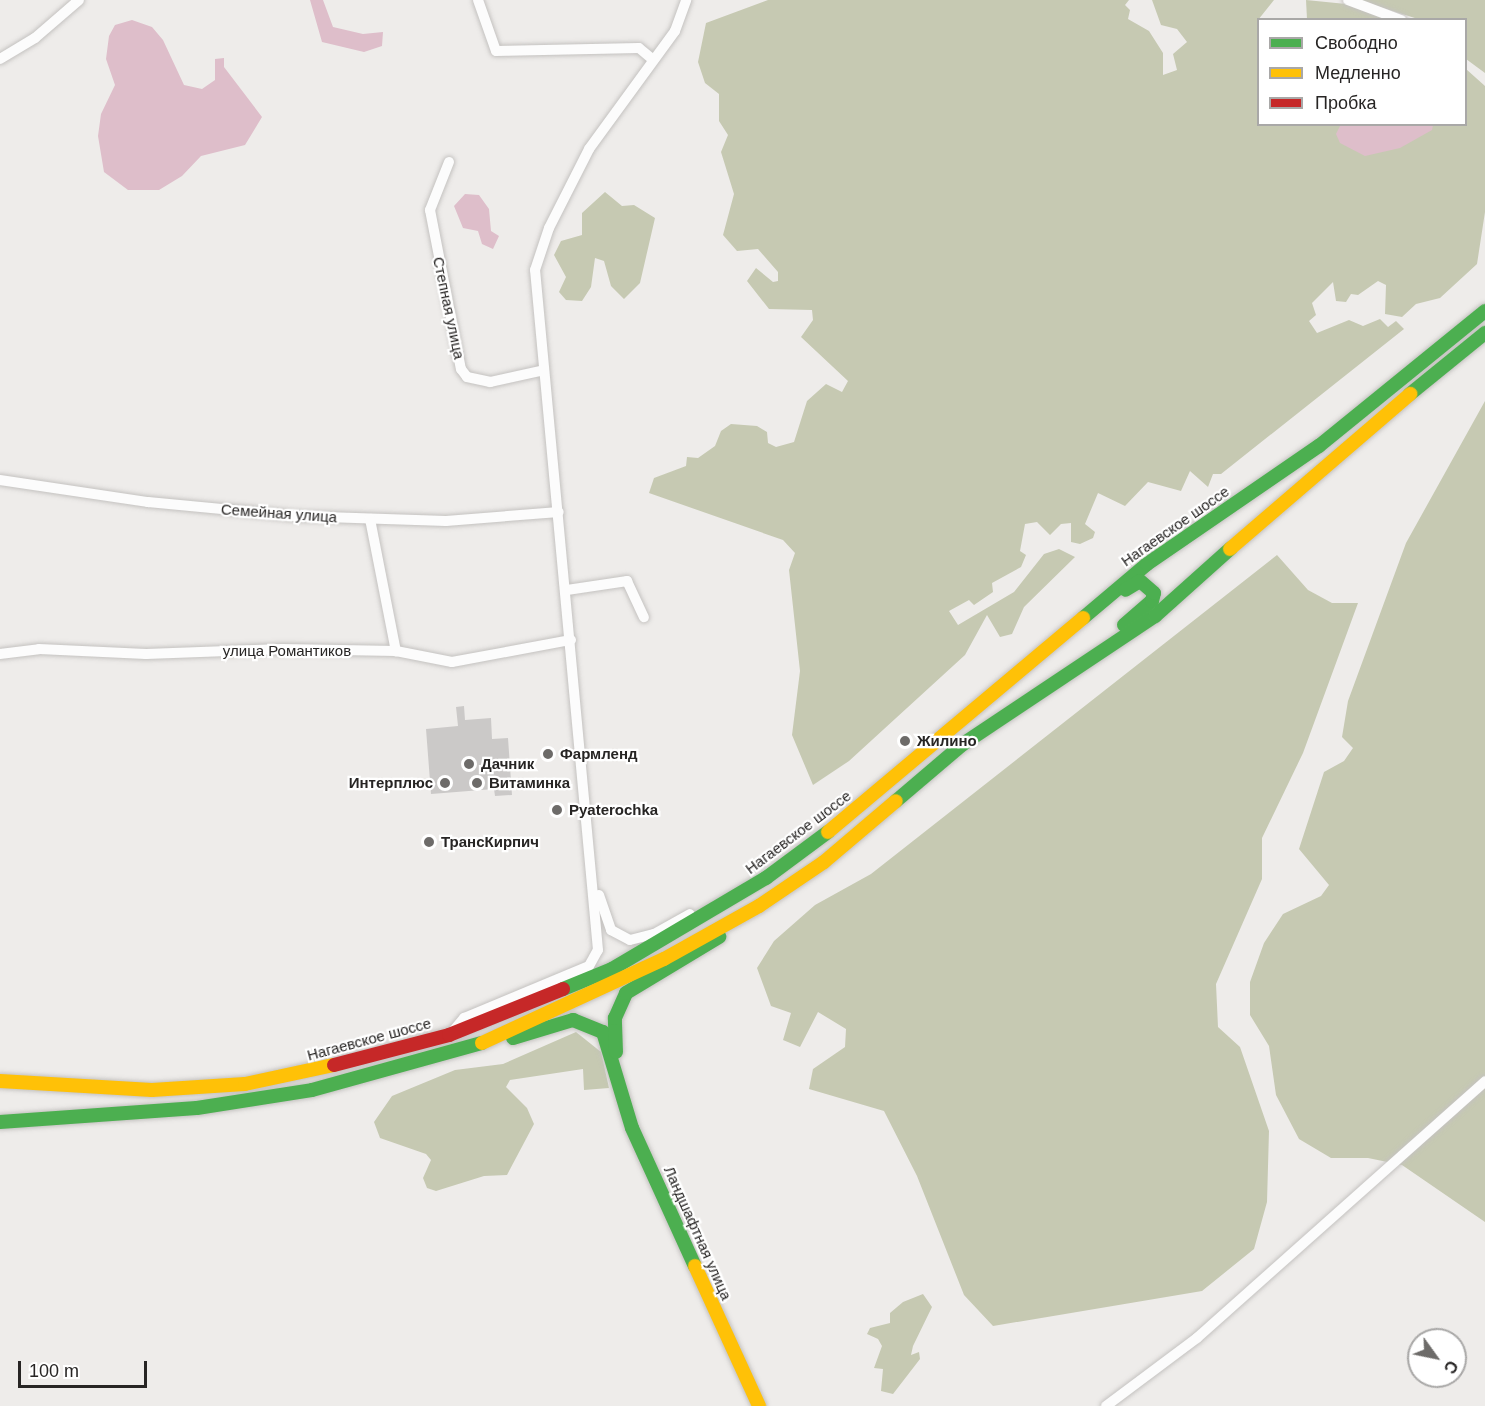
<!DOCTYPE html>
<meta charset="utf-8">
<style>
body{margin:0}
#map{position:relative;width:1485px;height:1406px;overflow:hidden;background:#eeecea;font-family:Helvetica,sans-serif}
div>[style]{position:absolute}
.forest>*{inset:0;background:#c6c9b2}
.water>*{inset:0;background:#debeca}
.building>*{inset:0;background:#cbc9c8}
.roads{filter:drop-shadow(0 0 2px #c4c2c0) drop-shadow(0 0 2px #c4c2c0)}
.street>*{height:10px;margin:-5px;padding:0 5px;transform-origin:5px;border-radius:5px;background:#fcfcfc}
.fast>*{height:14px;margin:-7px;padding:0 7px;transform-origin:7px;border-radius:7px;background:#4caf50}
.slow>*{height:14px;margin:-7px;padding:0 7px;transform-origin:7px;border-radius:7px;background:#ffc107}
.jam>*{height:14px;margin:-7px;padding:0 7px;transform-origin:7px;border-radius:7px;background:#c62828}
.dots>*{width:16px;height:16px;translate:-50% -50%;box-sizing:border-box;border:3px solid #fff;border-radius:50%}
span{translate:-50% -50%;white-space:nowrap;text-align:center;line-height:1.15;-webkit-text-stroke:4.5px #fff;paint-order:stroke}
.street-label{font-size:15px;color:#272524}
.poi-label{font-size:15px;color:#272524;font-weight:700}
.left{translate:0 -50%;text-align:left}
.right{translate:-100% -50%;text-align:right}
.legend{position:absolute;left:1257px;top:18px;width:210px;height:108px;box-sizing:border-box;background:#fff;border:2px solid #a9a8a7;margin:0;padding:8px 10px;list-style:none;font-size:18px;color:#272524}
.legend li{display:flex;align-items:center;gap:12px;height:30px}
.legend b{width:30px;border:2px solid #a9a8a7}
.north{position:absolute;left:1407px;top:1328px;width:60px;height:60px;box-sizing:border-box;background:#fff;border:2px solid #a9a8a7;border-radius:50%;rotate:123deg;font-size:16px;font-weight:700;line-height:24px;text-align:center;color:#272524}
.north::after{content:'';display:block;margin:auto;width:21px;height:27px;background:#6d6b69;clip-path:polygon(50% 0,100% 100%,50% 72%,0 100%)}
.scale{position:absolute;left:18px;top:1361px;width:129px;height:27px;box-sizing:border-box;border:3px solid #272524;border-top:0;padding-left:8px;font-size:18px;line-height:21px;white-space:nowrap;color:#272524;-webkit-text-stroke:4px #fff;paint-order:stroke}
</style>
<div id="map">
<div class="forest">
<div style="clip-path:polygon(768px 0,1129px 0,1125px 5px,1130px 10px,1128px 19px,1149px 31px,1163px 53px,1163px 75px,1177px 70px,1173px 54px,1187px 42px,1177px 29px,1161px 25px,1152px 0,1274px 0,1258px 20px,1258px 124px,1466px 124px,1466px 69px,1485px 86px,1485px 212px,1477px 264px,1440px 298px,1416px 304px,1402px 317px,1385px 314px,1386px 285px,1378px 281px,1358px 295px,1351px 294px,1346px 302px,1336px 301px,1333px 282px,1312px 303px,1316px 315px,1309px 321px,1317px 333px,1349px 320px,1363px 326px,1380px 319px,1388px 327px,1396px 321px,1404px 329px,1221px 474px,1213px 474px,1208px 487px,1190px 471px,1181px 491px,1148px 482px,1125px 506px,1098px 493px,1085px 524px,1095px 532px,1093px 538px,1080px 544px,1071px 542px,1071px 523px,1061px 524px,1050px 535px,1037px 522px,1025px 524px,1020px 551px,1026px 555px,1021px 567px,992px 583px,993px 592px,974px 605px,969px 600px,949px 611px,958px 625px,1014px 592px,1044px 554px,1059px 549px,1075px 557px,1024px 607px,1012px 634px,1000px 637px,987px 615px,965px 655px,849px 761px,813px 785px,792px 735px,800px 671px,789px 570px,795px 553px,783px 540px,649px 493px,654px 478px,686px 466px,687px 457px,698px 458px,715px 446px,721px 431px,731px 424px,757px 426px,767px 432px,768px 443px,776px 447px,794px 442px,807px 401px,826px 384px,842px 392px,848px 381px,801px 337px,813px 320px,812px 310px,769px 309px,747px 281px,756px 268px,773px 282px,778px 281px,778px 272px,758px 249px,737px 251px,723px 235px,734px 194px,721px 152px,728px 135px,719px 121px,719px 94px,705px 83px,698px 62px,706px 23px)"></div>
<div style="clip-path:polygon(1306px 0,1366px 6px,1395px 19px,1307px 19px)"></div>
<div style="clip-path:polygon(1358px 0,1485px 0,1485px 73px,1466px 59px,1466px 20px,1418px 19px)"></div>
<div style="clip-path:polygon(605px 192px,622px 206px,634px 205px,655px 218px,640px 283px,624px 299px,611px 286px,604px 261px,595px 258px,591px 287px,582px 301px,566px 300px,559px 292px,566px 277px,554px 255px,561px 241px,582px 235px,582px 213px)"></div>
<div style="clip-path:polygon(1485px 401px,1485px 1222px,1402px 1165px,1368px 1158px,1331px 1158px,1299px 1139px,1276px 1095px,1269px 1046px,1250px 1015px,1250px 982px,1264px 943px,1283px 914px,1321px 896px,1329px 885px,1299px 849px,1324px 772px,1344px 761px,1353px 748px,1342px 737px,1348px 701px,1406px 543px)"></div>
<div style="clip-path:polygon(1277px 555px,1308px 590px,1332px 603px,1358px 603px,1303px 753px,1262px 838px,1262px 879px,1216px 984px,1218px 1027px,1240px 1047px,1269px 1131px,1267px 1202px,1254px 1249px,1202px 1291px,993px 1326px,964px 1295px,917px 1176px,884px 1111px,809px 1089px,813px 1069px,845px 1047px,846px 1029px,818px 1012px,800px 1047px,783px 1040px,791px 1013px,771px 1006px,757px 968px,774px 941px,815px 905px,871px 874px)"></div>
<div style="clip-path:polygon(576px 1032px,601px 1052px,609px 1088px,584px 1090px,583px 1069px,510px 1080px,506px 1087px,527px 1108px,534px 1124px,507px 1175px,484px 1176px,436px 1191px,427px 1188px,423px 1178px,431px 1160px,426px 1154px,380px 1138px,374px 1122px,392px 1096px,455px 1070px,503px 1064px)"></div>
<div style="clip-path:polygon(923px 1294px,932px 1307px,913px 1346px,911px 1355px,919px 1352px,920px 1359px,893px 1394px,881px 1391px,883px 1369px,874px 1368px,882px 1346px,878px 1339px,867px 1334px,870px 1328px,890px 1323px,890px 1313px,903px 1302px)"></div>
</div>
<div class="water">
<div style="clip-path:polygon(310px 0,323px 0,333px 27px,363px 34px,383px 32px,382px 46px,364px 52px,322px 42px)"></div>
<div style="clip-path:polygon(132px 20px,152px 27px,163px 40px,184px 85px,202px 89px,215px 80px,215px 59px,224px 58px,224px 67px,262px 117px,245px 145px,201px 156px,182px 176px,159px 190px,128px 190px,104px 172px,98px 136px,101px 114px,115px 85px,106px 59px,109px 36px,115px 25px)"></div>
<div style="clip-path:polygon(1341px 124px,1433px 124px,1433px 125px,1432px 130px,1400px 148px,1365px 156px,1340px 143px,1336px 134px)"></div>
<div style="clip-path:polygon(465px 194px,479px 195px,489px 209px,491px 231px,499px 236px,493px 249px,482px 244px,478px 231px,463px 228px,454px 206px)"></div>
</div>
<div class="building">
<div style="clip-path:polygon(464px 706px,465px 720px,491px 718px,492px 739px,508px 738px,512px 795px,495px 796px,494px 789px,431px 794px,426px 729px,458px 726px,456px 707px)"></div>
</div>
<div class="roads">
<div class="street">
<div style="left:478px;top:0;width:54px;rotate:70.6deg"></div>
<div style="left:496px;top:51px;width:143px;rotate:-1.2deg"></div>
<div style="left:639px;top:48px;width:17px;rotate:40deg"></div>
<div style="left:1348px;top:0;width:57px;rotate:20.7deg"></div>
<div style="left:0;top:59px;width:41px;rotate:-31deg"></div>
<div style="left:35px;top:38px;width:58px;rotate:-40.8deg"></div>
<div style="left:449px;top:162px;width:52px;rotate:111.6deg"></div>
<div style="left:430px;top:210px;width:162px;rotate:79deg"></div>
<div style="left:461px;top:369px;width:10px;rotate:53deg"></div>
<div style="left:467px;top:377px;width:24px;rotate:12deg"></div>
<div style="left:490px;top:382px;width:55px;rotate:-12.5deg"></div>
<div style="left:0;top:480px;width:150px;rotate:8.5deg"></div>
<div style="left:148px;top:502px;width:148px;rotate:5.4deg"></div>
<div style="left:295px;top:516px;width:151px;rotate:1.9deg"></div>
<div style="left:446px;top:521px;width:113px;rotate:-4.6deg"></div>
<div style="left:370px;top:519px;width:135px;rotate:78.9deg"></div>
<div style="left:567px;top:590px;width:61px;rotate:-8.5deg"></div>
<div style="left:627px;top:581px;width:40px;rotate:65deg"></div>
<div style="left:0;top:654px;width:39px;rotate:-7deg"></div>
<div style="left:39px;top:649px;width:107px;rotate:2.7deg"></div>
<div style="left:146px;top:654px;width:136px;rotate:-2.1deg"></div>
<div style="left:282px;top:649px;width:114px;rotate:1deg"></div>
<div style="left:396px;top:651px;width:57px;rotate:11.1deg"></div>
<div style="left:452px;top:662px;width:121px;rotate:-10.5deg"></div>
<div style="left:599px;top:895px;width:37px;rotate:71deg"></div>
<div style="left:611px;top:930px;width:21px;rotate:28deg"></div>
<div style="left:630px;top:940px;width:25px;rotate:-14deg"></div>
<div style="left:654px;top:934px;width:41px;rotate:-29.1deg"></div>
<div style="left:454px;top:1030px;width:16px;rotate:-50deg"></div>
<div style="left:464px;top:1018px;width:135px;rotate:-22.6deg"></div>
<div style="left:589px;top:966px;width:18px;rotate:-61deg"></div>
<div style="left:598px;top:950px;width:683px;rotate:-95.29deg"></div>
<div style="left:535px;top:270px;width:44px;rotate:-71.6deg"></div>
<div style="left:549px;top:228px;width:89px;rotate:-63.1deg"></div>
<div style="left:589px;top:149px;width:146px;rotate:-53.9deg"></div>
<div style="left:675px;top:31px;width:33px;rotate:-70deg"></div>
<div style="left:1106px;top:1406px;width:114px;rotate:-36.8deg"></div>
<div style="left:1197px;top:1338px;width:386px;rotate:-41.7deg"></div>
</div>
<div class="fast">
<div style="left:1410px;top:394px;width:97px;rotate:-39.1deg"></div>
<div style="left:1083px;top:618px;width:84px;rotate:-40.2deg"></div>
<div style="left:1147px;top:564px;width:209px;rotate:-34.5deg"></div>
<div style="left:1319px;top:446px;width:214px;rotate:-39.1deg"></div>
<div style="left:1124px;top:625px;width:37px;rotate:-41deg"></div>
<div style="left:1152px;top:601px;width:8px;rotate:-76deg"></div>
<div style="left:1154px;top:593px;width:18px;rotate:-139deg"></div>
<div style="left:1140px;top:581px;width:17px;rotate:149deg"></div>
<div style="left:896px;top:801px;width:88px;rotate:-40.4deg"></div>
<div style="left:963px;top:744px;width:231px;rotate:-33.7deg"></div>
<div style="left:1155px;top:616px;width:101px;rotate:-41.8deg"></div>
<div style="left:563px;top:989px;width:53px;rotate:-22.2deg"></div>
<div style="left:612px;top:969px;width:179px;rotate:-30.6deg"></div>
<div style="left:766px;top:878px;width:77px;rotate:-36.6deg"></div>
<div style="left:513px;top:1038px;width:63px;rotate:-16.7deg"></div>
<div style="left:573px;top:1020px;width:32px;rotate:22deg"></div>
<div style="left:603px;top:1032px;width:100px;rotate:73.2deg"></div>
<div style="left:632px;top:1128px;width:152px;rotate:65.5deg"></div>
<div style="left:616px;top:1052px;width:34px;rotate:-92deg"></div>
<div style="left:615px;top:1018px;width:27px;rotate:-66deg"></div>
<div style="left:626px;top:993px;width:109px;rotate:-31.1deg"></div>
<div style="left:0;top:1122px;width:197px;rotate:-4.1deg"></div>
<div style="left:197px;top:1108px;width:116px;rotate:-8.9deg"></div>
<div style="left:312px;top:1090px;width:176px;rotate:-15.5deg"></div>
</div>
<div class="slow">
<div style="left:1230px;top:549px;width:238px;rotate:-40.7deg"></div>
<div style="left:828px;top:832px;width:333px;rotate:-40deg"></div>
<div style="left:482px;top:1043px;width:200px;rotate:-24.8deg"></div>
<div style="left:664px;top:959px;width:109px;rotate:-29.2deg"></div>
<div style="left:759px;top:906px;width:78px;rotate:-34.1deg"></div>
<div style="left:824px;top:862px;width:94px;rotate:-40.3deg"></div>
<div style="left:0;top:1081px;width:152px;rotate:3.4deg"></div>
<div style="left:152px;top:1090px;width:93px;rotate:-3.7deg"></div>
<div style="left:245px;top:1084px;width:91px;rotate:-12.1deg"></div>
<div style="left:695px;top:1266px;width:154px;rotate:65.4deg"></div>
</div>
<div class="jam">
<div style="left:334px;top:1065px;width:119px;rotate:-14.6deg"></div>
<div style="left:449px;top:1035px;width:123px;rotate:-22deg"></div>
</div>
</div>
<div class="dots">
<div style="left:905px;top:741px;background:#6d6b69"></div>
<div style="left:548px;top:754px;background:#6d6b69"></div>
<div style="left:469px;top:764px;background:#6d6b69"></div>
<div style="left:445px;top:783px;background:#6d6b69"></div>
<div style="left:477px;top:783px;background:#6d6b69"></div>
<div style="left:557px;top:810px;background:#6d6b69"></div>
<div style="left:429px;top:842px;background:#6d6b69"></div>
</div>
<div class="street-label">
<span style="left:449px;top:308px;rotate:78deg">Степная улица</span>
<span style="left:279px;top:513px;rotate:4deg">Семейная улица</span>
<span style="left:1175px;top:526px;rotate:-35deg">Нагаевское шоссе</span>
<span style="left:287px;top:651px">улица Романтиков</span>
<span style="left:798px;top:832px;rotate:-37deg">Нагаевское шоссе</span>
<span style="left:369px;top:1039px;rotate:-15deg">Нагаевское шоссе</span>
<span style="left:698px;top:1233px;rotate:66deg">Ландшафтная улица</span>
</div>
<div class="poi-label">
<span class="left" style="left:917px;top:741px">Жилино</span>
<span class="left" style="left:560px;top:754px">Фармленд</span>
<span class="left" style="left:481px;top:764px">Дачник</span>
<span class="right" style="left:433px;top:783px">Интерплюс</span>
<span class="left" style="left:489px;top:783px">Витаминка</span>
<span class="left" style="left:569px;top:810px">Pyaterochka</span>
<span class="left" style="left:441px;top:842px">ТрансКирпич</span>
</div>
<ul class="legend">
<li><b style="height:8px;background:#4caf50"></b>Свободно</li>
<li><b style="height:8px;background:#ffc107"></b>Медленно</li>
<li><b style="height:8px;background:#c62828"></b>Пробка</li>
</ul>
<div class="north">С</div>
<div class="scale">100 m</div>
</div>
